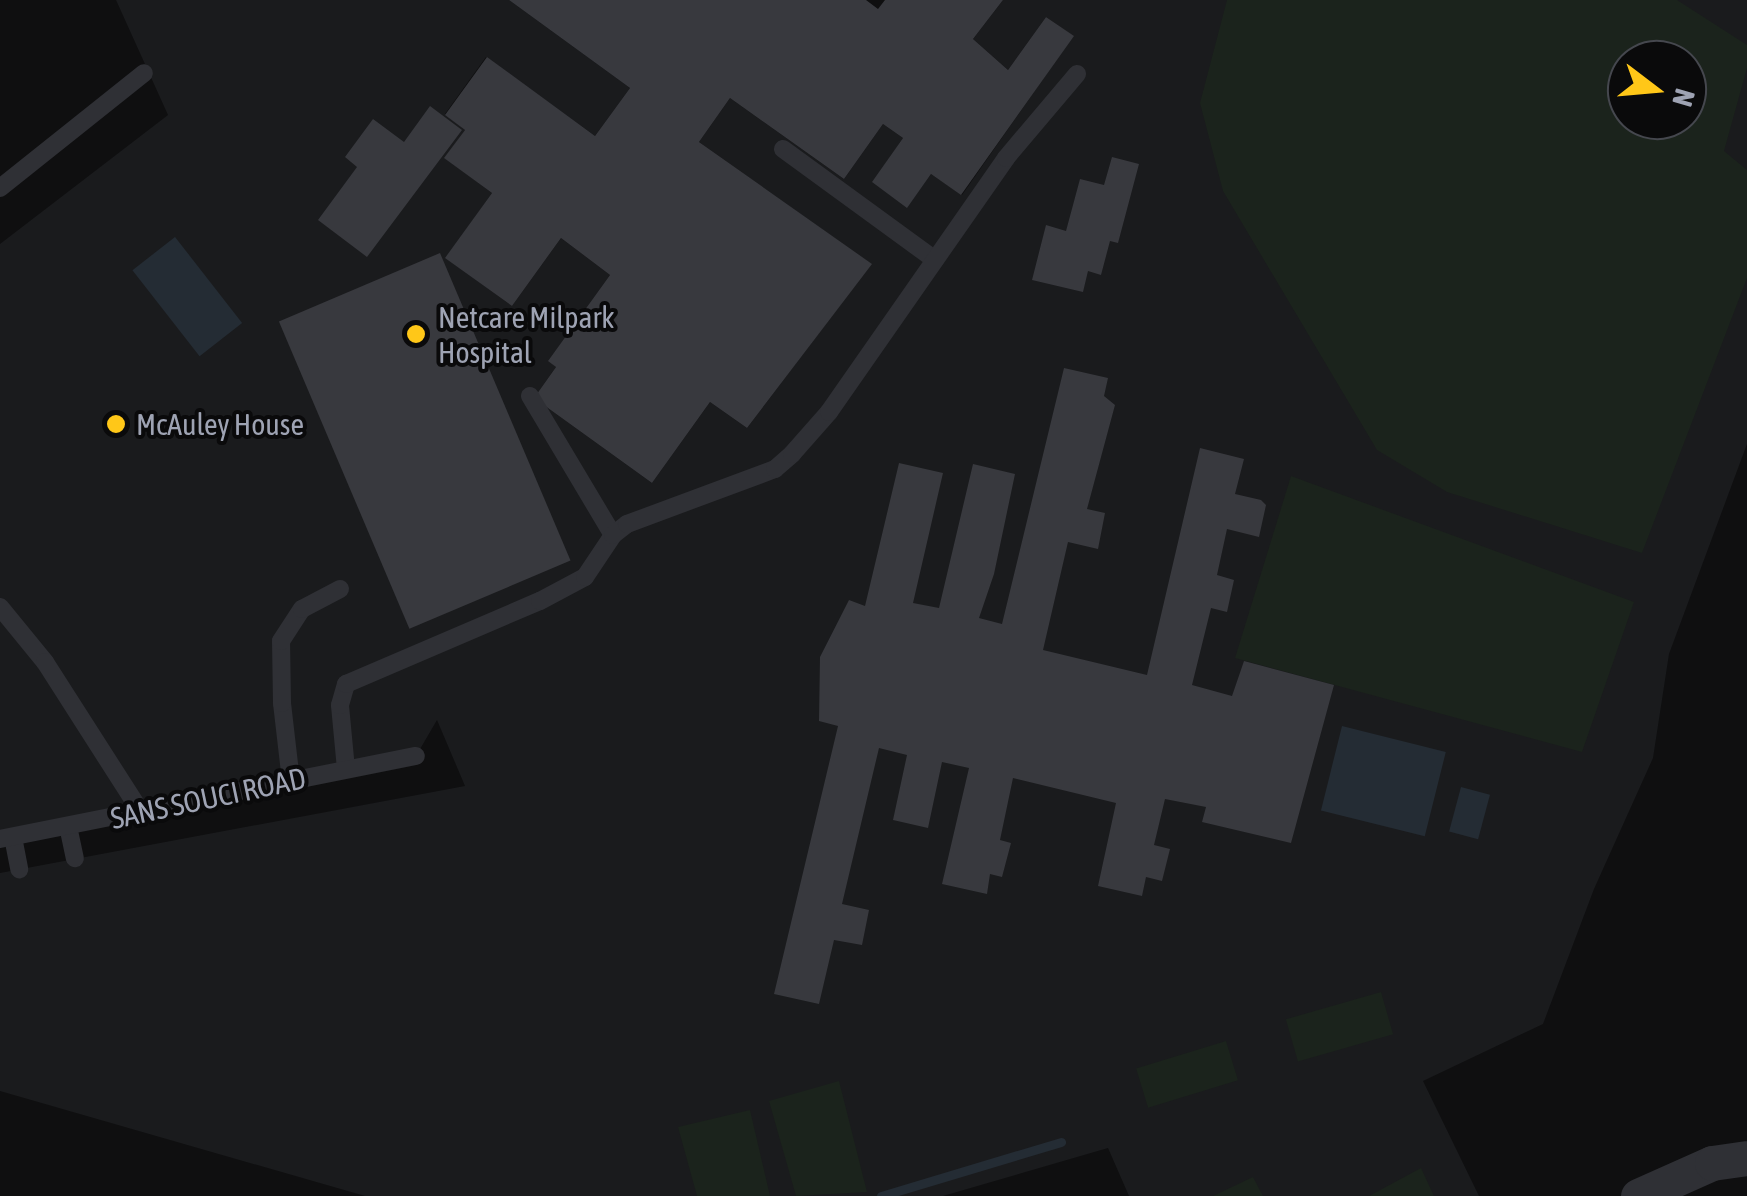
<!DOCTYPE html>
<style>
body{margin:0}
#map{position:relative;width:1747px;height:1196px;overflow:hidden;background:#0f0f10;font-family:"Asap Condensed",sans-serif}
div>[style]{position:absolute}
.built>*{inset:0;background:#1a1b1d}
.green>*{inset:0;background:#1b231c;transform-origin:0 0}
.water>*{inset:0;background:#242c34;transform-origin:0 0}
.stream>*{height:9px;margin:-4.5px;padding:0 4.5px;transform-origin:4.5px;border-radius:4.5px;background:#242c34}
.building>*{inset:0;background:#38393e;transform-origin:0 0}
.lane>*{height:18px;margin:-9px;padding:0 9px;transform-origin:9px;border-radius:9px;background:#2f3035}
.street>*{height:35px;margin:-17.5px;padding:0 17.5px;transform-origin:17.5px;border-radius:17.5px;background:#2f3035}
.dots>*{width:28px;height:28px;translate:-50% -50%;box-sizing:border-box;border:5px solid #0a0a0b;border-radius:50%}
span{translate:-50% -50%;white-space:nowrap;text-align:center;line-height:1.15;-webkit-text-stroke:8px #0a0a0b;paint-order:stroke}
.poi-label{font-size:30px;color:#9ea3b3}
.left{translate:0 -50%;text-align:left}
.street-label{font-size:30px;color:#9ea3b3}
.north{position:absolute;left:1607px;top:40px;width:100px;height:100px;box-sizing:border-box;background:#0a0a0b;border:2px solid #45474e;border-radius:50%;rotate:106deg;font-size:28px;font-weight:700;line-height:40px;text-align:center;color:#9ea3b3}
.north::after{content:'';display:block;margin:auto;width:35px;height:45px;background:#ffc718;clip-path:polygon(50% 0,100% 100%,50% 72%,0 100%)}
</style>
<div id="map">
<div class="built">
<div style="clip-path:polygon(evenodd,116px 0,509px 0,630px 88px,595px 136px,486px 57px,445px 114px,465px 130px,445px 158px,492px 193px,446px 258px,512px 306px,561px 238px,610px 275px,549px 360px,556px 367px,534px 398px,652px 483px,710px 402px,747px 428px,871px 264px,699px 142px,730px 98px,844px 179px,883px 124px,903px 138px,873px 182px,907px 207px,931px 174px,962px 195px,1073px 36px,1046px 17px,1008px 70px,973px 39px,1003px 0,1747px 0,1747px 444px,1669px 654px,1653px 758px,1594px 889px,1543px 1024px,1423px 1081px,1479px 1196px,1129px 1196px,1108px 1148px,943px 1196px,365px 1196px,0 1091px,0 873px,465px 786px,437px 720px,416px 756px,0 836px,0 244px,168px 115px,116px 0,1627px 60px,1687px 60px,1687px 120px,1627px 120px,1627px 60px)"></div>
</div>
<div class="green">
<div style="clip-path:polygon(evenodd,1227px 0,1677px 0,1747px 45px,1747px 68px,1724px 151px,1747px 170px,1747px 278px,1642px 553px,1447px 492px,1377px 450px,1223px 191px,1200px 103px,1227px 0,1627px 60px,1687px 60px,1687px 120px,1627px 120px,1627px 60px)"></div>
<div style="clip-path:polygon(1291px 476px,1634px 602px,1582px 752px,1235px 658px)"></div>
<div style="left:1381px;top:992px;width:44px;height:99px;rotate:74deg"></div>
<div style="left:1226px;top:1041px;width:41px;height:94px;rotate:73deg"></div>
<div style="clip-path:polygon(839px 1081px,867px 1192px,796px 1196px,769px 1101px)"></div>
<div style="clip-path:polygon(750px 1110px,770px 1196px,697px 1196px,678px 1127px)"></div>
<div style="clip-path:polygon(1421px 1168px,1434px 1196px,1369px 1196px)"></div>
<div style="clip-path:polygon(1253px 1177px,1263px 1196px,1213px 1196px)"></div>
</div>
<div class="water">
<div style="left:175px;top:237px;width:109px;height:54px;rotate:52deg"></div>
<div style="left:1342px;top:726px;width:107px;height:87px;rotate:14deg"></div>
<div style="left:1461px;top:787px;width:30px;height:46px;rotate:15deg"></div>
</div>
<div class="stream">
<div style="left:881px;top:1196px;width:188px;rotate:-16.7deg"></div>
</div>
<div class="building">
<div style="clip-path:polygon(509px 0,866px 0,878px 9px,885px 0,1003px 0,973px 39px,1008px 70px,1046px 17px,1074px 36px,961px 195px,931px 174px,907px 208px,872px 182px,903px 138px,883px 124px,844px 179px,730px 98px,699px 142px,872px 264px,747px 428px,710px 402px,652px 483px,534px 398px,556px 367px,548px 361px,610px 275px,561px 238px,512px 306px,445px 258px,492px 193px,444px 158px,465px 130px,445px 115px,487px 57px,595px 136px,630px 88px)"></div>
<div style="clip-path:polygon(430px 106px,462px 130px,367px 257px,318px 220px,357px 167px,345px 157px,373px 119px,404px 142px)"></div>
<div style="clip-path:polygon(1112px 157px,1139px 164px,1118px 243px,1110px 241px,1101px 275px,1088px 271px,1083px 292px,1032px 280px,1046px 225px,1066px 231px,1080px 179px,1104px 185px)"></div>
<div style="left:440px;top:253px;width:334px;height:175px;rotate:67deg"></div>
<div style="clip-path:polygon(1064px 368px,1108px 378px,1104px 396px,1115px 405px,1087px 509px,1105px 513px,1098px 549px,1068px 542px,1043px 650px,1147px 675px,1200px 448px,1244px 459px,1235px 494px,1261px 500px,1266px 505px,1259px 537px,1227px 529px,1217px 575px,1234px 580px,1227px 612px,1211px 608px,1192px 685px,1232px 696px,1244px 661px,1334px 685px,1291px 843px,1202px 822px,1206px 807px,1165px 799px,1154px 845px,1170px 849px,1162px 881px,1146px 877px,1142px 896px,1098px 886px,1116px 803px,1013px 778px,1000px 840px,1011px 843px,1002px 877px,990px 874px,987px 894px,942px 884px,969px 768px,942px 762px,928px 828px,893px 820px,907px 755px,879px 748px,842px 904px,869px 910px,862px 945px,834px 940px,819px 1004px,774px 994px,838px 726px,819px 721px,820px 657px,849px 600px,865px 606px,899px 463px,943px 473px,913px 603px,939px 608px,973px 464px,1015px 474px,994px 574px,979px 618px,1002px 624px)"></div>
</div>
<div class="lane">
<div style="left:783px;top:149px;width:188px;rotate:36.1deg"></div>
<div style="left:0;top:188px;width:184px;rotate:-38.6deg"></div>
<div style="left:530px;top:396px;width:162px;rotate:59.2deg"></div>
<div style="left:0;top:607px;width:71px;rotate:50.7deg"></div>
<div style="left:45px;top:662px;width:178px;rotate:57.4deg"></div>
<div style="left:346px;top:769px;width:64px;rotate:-95.4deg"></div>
<div style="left:340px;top:705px;width:22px;rotate:-74deg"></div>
<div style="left:346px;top:684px;width:211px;rotate:-23.2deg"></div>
<div style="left:540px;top:601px;width:51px;rotate:-28.1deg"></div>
<div style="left:585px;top:577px;width:50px;rotate:-56.3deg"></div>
<div style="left:613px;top:535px;width:18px;rotate:-38deg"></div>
<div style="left:627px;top:524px;width:158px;rotate:-20.4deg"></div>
<div style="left:775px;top:469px;width:23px;rotate:-41deg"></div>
<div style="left:792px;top:454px;width:56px;rotate:-48.6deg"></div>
<div style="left:829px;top:412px;width:310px;rotate:-55.1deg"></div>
<div style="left:1006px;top:158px;width:110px;rotate:-49.8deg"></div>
<div style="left:291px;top:781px;width:79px;rotate:-96.6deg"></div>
<div style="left:282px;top:703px;width:62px;rotate:-90.9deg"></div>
<div style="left:281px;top:641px;width:38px;rotate:-57deg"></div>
<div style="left:302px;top:609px;width:43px;rotate:-27.8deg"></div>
<div style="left:68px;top:826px;width:33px;rotate:78deg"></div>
<div style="left:13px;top:837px;width:33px;rotate:79deg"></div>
<div style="left:0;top:839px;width:424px;rotate:-11.3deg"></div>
</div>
<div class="street">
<div style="left:1638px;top:1196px;width:81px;rotate:-24deg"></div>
<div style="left:1712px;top:1163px;width:35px;rotate:-8deg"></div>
</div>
<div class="dots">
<div style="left:416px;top:334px;background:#ffc718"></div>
<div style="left:116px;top:424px;background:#ffc718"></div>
</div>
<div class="poi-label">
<span class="left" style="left:438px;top:334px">Netcare Milpark<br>Hospital</span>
<span class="left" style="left:136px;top:424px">McAuley House</span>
</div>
<div class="street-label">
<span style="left:208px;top:798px;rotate:-12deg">SANS SOUCI ROAD</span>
</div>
<div class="north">N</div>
</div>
